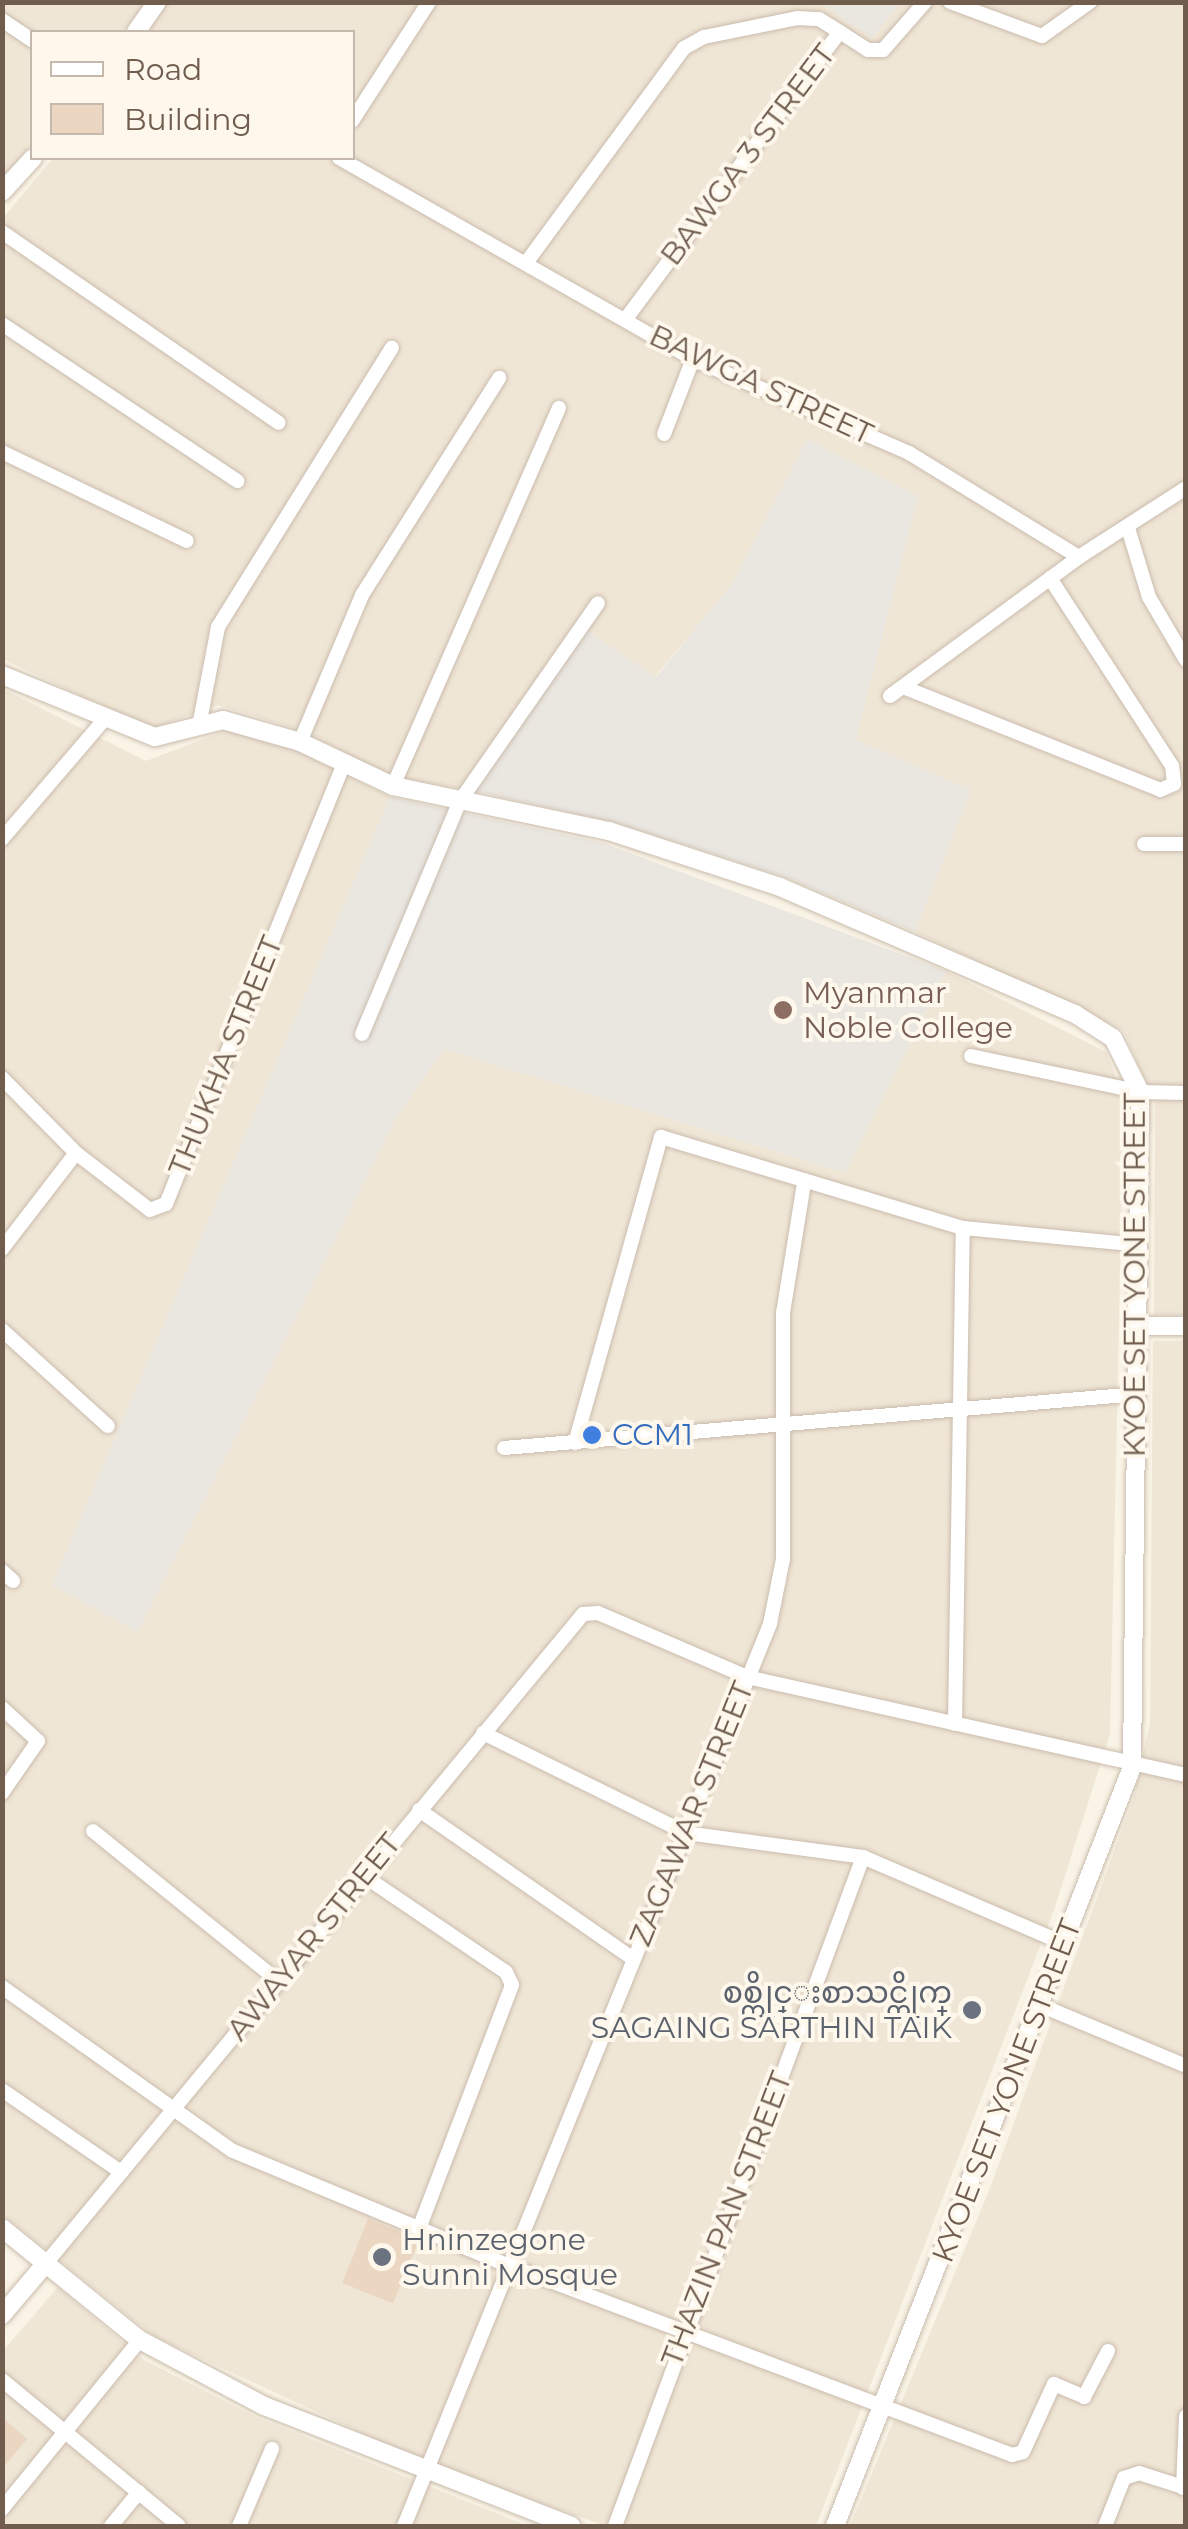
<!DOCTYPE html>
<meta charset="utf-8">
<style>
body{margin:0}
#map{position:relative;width:1188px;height:2529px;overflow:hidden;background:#f9f4e6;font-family:Montserrat,"Noto Sans Myanmar",sans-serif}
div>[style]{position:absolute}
.residential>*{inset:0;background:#f0e6d6}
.industrial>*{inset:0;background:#eae6e0}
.building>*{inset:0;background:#ebd6c1;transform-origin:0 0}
.roads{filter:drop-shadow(0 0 2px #cabcae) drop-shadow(0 0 2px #cabcae)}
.minor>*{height:14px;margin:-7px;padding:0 7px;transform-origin:7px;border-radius:7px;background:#fff}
.tertiary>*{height:18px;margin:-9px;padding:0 9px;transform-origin:9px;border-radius:9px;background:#fff}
.dots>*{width:28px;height:28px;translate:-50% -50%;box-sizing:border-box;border:5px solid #fdf7ec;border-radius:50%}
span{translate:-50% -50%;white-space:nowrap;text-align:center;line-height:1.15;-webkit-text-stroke:8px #fdf7ec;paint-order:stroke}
.street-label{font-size:30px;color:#705d4e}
.education-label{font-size:30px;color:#785e54}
.left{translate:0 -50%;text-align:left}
.shop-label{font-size:30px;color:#366cbe}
.worship-label{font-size:30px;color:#5b616d}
.right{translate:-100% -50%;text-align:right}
.frame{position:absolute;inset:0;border:5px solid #705d4e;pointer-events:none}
.legend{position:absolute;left:30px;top:30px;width:325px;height:130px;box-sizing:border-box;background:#fdf7ec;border:2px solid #c5b9ad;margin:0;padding:12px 18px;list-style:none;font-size:30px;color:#705d4e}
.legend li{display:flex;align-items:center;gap:20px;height:50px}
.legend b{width:50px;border:2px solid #c5b9ad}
</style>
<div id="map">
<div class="residential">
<div style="clip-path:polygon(821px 2px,872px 37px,901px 3px,1185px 3px,1185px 1315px,1154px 1315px,1155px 1102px,1123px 1030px,915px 932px,971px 790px,856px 740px,918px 496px,807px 440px,732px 584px,655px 677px,475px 791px,395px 777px,299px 730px,218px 705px,151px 729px,3px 659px,3px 218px,53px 158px,352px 158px,352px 32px,145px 32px,167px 3px)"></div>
<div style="clip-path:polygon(3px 3px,145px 3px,124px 32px,32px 32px,32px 144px,3px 178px)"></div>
<div style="clip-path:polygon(3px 689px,146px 761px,227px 730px,296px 750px,390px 797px,53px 1584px,138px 1631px,396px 1118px,444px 1049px,845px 1173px,946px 971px,1106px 1052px,1124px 1098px,1110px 1734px,1054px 1910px,816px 2526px,605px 2526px,414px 2457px,155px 2337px,3px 2215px)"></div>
<div style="clip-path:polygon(1153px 1341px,1185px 1341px,1185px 2526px,850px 2526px,988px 2193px,1133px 1800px,1150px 1723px)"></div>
<div style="clip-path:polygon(58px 2287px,144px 2360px,256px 2417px,528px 2526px,3px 2526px,3px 2351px)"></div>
</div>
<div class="industrial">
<div style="clip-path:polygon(821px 3px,901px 3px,872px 38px)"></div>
<div style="clip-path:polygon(807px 439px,918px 496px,856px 740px,971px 790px,915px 932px,782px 876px,616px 823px,475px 791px,586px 630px,656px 677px,732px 584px)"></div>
<div style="clip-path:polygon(390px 797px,603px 843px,946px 971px,845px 1173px,444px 1049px,396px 1118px,138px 1632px,52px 1585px)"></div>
</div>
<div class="building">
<div style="left:368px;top:2219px;width:55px;height:69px;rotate:22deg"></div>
<div style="clip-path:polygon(2px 2417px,27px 2439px,2px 2469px)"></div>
</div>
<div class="roads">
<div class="minor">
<div style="left:950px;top:2px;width:98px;rotate:20.3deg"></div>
<div style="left:1042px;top:36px;width:59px;rotate:-35.3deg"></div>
<div style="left:2px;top:20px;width:36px;rotate:34deg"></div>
<div style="left:352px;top:121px;width:142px;rotate:-57.1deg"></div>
<div style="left:339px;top:158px;width:407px;rotate:29.6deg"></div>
<div style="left:693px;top:359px;width:236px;rotate:23.5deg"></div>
<div style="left:909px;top:453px;width:199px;rotate:31.5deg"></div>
<div style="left:1079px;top:557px;width:127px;rotate:-32.8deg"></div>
<div style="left:2px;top:232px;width:336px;rotate:34.6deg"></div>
<div style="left:526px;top:263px;width:267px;rotate:-53.7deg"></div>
<div style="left:684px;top:48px;width:23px;rotate:-29deg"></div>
<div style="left:704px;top:37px;width:95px;rotate:-11.5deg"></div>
<div style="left:797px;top:18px;width:22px;rotate:3deg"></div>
<div style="left:819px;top:19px;width:25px;rotate:32deg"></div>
<div style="left:625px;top:320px;width:359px;rotate:-53.3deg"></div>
<div style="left:840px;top:32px;width:33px;rotate:33deg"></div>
<div style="left:868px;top:50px;width:15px"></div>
<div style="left:883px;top:50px;width:64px;rotate:-48.8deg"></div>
<div style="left:2px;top:324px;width:283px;rotate:33.7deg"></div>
<div style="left:664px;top:434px;width:80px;rotate:-68.9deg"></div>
<div style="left:2px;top:452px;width:205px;rotate:25.7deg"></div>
<div style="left:1128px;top:528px;width:72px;rotate:73.1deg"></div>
<div style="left:1149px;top:597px;width:73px;rotate:59.6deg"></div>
<div style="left:903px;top:687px;width:277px;rotate:21.8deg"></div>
<div style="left:1160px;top:790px;width:15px;rotate:-23deg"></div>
<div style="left:1174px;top:784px;width:18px;rotate:-96deg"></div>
<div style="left:1172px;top:766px;width:224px;rotate:-123deg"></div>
<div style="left:890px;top:696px;width:235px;rotate:-36.3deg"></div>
<div style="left:199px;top:726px;width:101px;rotate:-79.1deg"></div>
<div style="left:218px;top:627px;width:329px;rotate:-58.1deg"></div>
<div style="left:300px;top:742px;width:160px;rotate:-67.1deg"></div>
<div style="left:362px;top:595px;width:257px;rotate:-57.7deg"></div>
<div style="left:393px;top:786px;width:413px;rotate:-66.3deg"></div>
<div style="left:2px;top:839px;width:155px;rotate:-49.4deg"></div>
<div style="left:1144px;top:844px;width:42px"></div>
<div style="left:362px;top:1034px;width:253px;rotate:-67.2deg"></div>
<div style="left:460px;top:801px;width:241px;rotate:-55.1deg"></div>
<div style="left:971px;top:1056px;width:173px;rotate:12deg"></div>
<div style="left:1140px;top:1092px;width:46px;rotate:1.2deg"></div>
<div style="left:2px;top:1078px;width:105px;rotate:45.4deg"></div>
<div style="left:76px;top:1153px;width:93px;rotate:37.6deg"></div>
<div style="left:150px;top:1210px;width:17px;rotate:-21deg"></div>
<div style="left:166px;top:1204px;width:476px;rotate:-68deg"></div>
<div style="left:2px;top:1249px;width:121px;rotate:-52.4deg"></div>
<div style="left:2px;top:1330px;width:143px;rotate:42.2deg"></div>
<div style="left:575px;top:1443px;width:318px;rotate:-74.3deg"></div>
<div style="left:661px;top:1137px;width:315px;rotate:16.8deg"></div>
<div style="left:963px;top:1228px;width:177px;rotate:5.5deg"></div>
<div style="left:504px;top:1448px;width:636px;rotate:-4.87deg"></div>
<div style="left:2px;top:1571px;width:15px;rotate:42deg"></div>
<div style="left:2px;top:1708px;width:49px;rotate:42.5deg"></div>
<div style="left:38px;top:1741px;width:63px;rotate:124.7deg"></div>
<div style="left:955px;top:1724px;width:496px;rotate:-89.1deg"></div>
<div style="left:483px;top:1733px;width:226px;rotate:26.2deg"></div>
<div style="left:686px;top:1833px;width:179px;rotate:7.7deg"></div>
<div style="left:863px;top:1857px;width:220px;rotate:23.3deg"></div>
<div style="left:419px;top:1810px;width:261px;rotate:34.8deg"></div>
<div style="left:93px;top:1831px;width:238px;rotate:39deg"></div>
<div style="left:364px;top:1876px;width:171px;rotate:34.1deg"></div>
<div style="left:506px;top:1972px;width:14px;rotate:65deg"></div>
<div style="left:512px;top:1985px;width:260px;rotate:110.9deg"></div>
<div style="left:2px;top:1987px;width:283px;rotate:35.4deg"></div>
<div style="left:233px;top:2151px;width:295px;rotate:22.6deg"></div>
<div style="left:505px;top:2264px;width:542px;rotate:20.64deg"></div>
<div style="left:1012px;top:2455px;width:11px;rotate:-15deg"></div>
<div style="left:1023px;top:2452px;width:75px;rotate:-65.5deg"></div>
<div style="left:1054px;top:2384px;width:33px;rotate:23deg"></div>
<div style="left:1084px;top:2397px;width:52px;rotate:-62.4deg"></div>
<div style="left:1042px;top:2006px;width:156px;rotate:22.6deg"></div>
<div style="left:2px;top:2090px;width:145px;rotate:34.6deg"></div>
<div style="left:47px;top:2262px;width:841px;rotate:-50.4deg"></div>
<div style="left:583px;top:1614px;width:15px;rotate:-4deg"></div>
<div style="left:598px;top:1613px;width:162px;rotate:23.2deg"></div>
<div style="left:747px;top:1677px;width:450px;rotate:12.6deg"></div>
<div style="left:2px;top:2380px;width:229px;rotate:39.5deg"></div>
<div style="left:1183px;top:2488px;width:72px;rotate:-87.6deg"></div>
<div style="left:2px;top:2509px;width:218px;rotate:-50.8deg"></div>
<div style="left:111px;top:2526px;width:44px;rotate:-50.5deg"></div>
<div style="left:239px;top:2526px;width:84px;rotate:-66.8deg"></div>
<div style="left:404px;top:2526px;width:973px;rotate:-67.91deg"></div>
<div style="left:770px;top:1624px;width:66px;rotate:-78.7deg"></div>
<div style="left:783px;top:1559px;width:246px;rotate:-90deg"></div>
<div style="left:783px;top:1313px;width:132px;rotate:-80.8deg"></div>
<div style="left:615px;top:2526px;width:713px;rotate:-69.66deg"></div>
<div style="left:1105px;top:2526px;width:52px;rotate:-68.4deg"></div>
<div style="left:1124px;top:2478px;width:16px;rotate:-18deg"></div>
<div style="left:1139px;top:2473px;width:49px;rotate:17.7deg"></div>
</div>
<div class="tertiary">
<div style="left:136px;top:32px;width:37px;rotate:-55deg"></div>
<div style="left:2px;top:192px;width:46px;rotate:-47.6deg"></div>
<div style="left:2px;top:675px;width:165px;rotate:22.1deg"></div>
<div style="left:155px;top:737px;width:70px;rotate:-14deg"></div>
<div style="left:223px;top:720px;width:80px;rotate:15.9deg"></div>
<div style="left:300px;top:742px;width:103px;rotate:25.3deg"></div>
<div style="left:393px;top:786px;width:221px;rotate:11.8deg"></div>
<div style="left:609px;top:831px;width:180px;rotate:18.1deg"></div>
<div style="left:780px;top:887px;width:321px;rotate:23.3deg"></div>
<div style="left:1075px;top:1014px;width:45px;rotate:32.3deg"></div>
<div style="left:1113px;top:1038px;width:60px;rotate:63.4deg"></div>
<div style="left:1140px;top:1092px;width:675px;rotate:90.68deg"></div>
<div style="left:1132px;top:1767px;width:815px;rotate:111.37deg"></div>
<div style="left:1141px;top:1326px;width:45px"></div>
<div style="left:2px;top:2228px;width:178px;rotate:39.1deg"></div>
<div style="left:140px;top:2340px;width:140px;rotate:28deg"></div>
<div style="left:264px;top:2406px;width:330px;rotate:21.3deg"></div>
<div style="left:2px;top:2315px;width:70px;rotate:-49.7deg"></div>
</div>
</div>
<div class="dots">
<div style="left:783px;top:1010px;background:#8d6e63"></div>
<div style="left:592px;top:1435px;background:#3f7fe0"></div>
<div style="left:972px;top:2010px;background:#6b7280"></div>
<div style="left:382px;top:2257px;background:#6b7280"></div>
</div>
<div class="street-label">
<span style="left:748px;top:155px;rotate:-53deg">BAWGA 3 STREET</span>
<span style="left:761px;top:385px;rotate:25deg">BAWGA STREET</span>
<span style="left:226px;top:1056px;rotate:-68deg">THUKHA STREET</span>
<span style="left:1135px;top:1275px;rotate:-90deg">KYOE SET YONE STREET</span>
<span style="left:692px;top:1814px;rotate:-68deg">ZAGAWAR STREET</span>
<span style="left:314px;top:1937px;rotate:-51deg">AWAYAR STREET</span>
<span style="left:1007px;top:2091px;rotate:-69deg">KYOE SET YONE STREET</span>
<span style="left:727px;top:2219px;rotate:-69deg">THAZIN PAN STREET</span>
</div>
<div class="education-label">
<span class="left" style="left:803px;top:1010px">Myanmar<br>Noble College</span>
</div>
<div class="shop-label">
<span class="left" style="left:612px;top:1435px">CCM1</span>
</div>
<div class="worship-label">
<span class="right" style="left:952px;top:2010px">စစ္ကိုင္းစာသင္တိုက္<br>SAGAING SARTHIN TAIK</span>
<span class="left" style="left:402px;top:2257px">Hninzegone<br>Sunni Mosque</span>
</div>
<div class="frame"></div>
<ul class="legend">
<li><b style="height:12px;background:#fff"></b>Road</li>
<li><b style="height:28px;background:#ebd6c1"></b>Building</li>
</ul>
</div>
